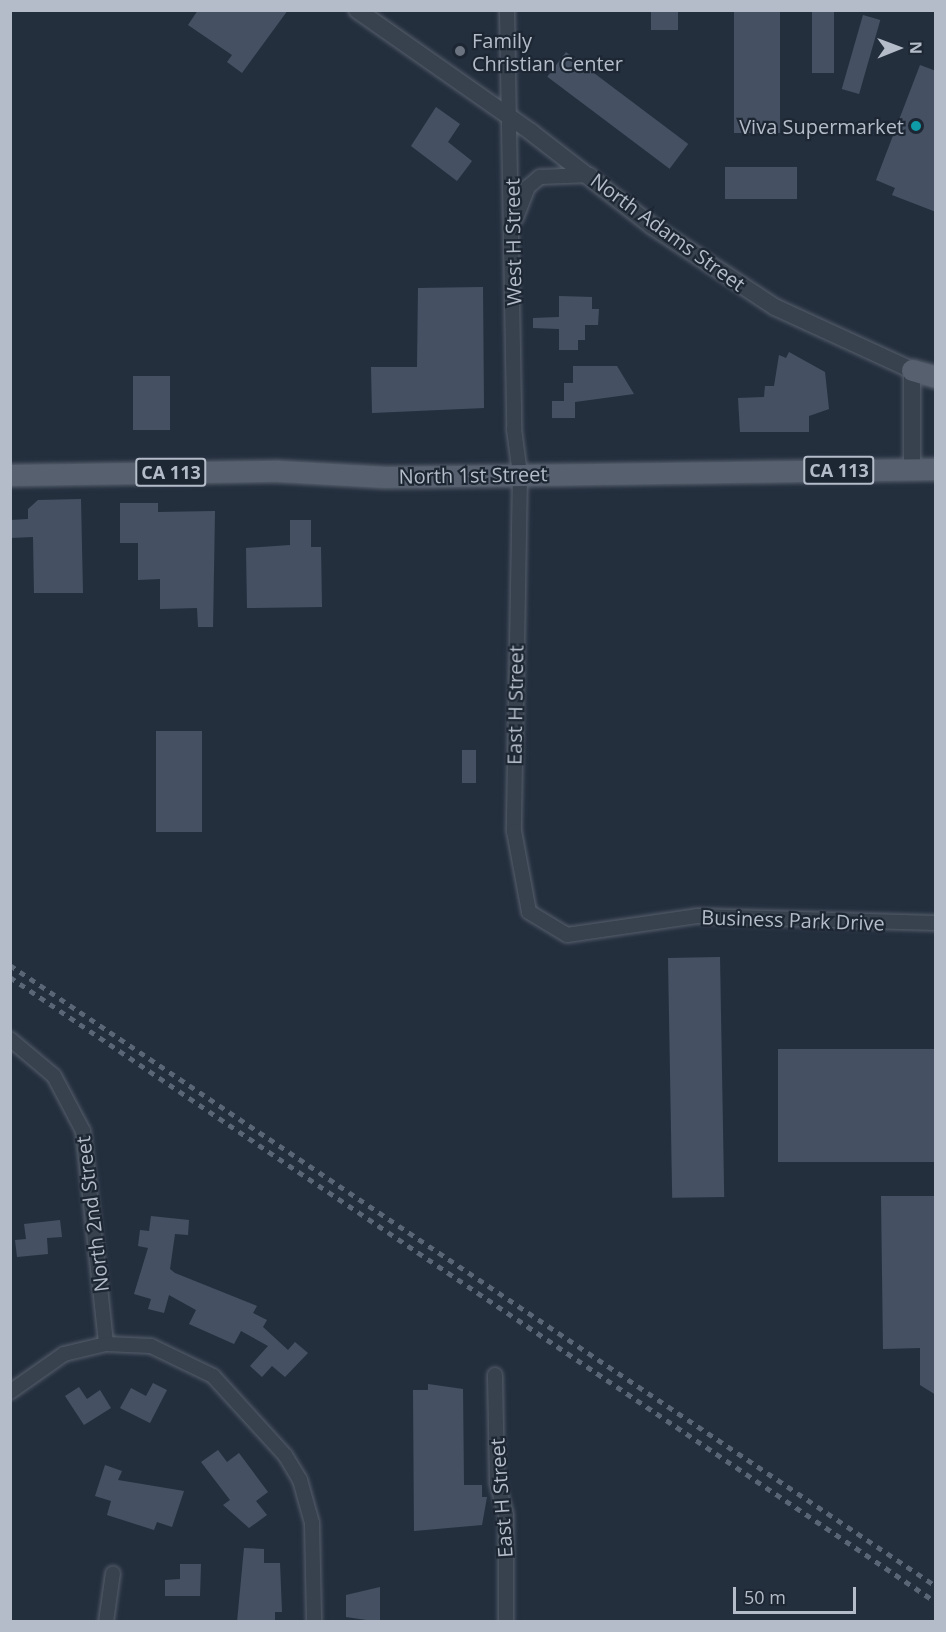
<!DOCTYPE html>
<style>
body{margin:0}
#map{position:relative;width:946px;height:1632px;overflow:hidden;background:#242f3e;font-family:"Open Sans",sans-serif}
div>[style]{position:absolute}
.building>*{inset:0;background:#455162;transform-origin:0 0}
.roads{filter:drop-shadow(0 0 2px #565f6c) drop-shadow(0 0 2px #565f6c)}
.minor>*{height:14px;margin:-7px;padding:0 7px;transform-origin:7px;border-radius:7px;background:#38414e}
.tertiary>*{height:16px;margin:-8px;padding:0 8px;transform-origin:8px;border-radius:8px;background:#38414e}
.primary>*{height:21px;margin:-10.5px;padding:0 10.5px;transform-origin:10.5px;border-radius:10.5px;background:#56606e}
.rail>*{height:4.5px;margin-top:-2.25px;transform-origin:0;background:repeating-linear-gradient(90deg,#5a6575 0 6px,transparent 0 12px)}
.dots>*{width:16px;height:16px;translate:-50% -50%;box-sizing:border-box;border:3px solid #1d2633;border-radius:50%}
span{translate:-50% -50%;white-space:nowrap;text-align:center;line-height:1.15;-webkit-text-stroke:4.5px #1d2633;paint-order:stroke}
.shield-label span{padding:2px 4px;background:#1d2633;border:2px solid;border-radius:4px;-webkit-text-stroke-width:0}
.shield-label{font-size:18px;color:#b4bcc9;font-weight:700}
.poi-label{font-size:20px;color:#b4bcc9}
.left{translate:0 -50%;text-align:left}
.right{translate:-100% -50%;text-align:right}
.street-label{font-size:20px;color:#b4bcc9}
.frame{position:absolute;inset:0;border:12px solid #b4bcc9;pointer-events:none}
.north{position:absolute;left:868px;top:18px;width:60px;height:60px;-webkit-text-stroke:4px #1d2633;paint-order:stroke;rotate:89deg;font-size:16px;font-weight:700;line-height:24px;text-align:center;color:#b4bcc9}
.north::after{content:'';display:block;margin:auto;width:21px;height:27px;background:#b4bcc9;clip-path:polygon(50% 0,100% 100%,50% 72%,0 100%)}
.scale{position:absolute;left:733px;top:1587px;width:123px;height:27px;box-sizing:border-box;border:3px solid #b4bcc9;border-top:0;padding-left:8px;font-size:18px;line-height:21px;white-space:nowrap;color:#b4bcc9;-webkit-text-stroke:4px #1d2633;paint-order:stroke}
</style>
<div id="map">
<div class="building">
<div style="clip-path:polygon(198px 10px,288px 10px,242px 73px,227px 62px,232px 55px,188px 25px)"></div>
<div style="left:651px;top:10px;width:27px;height:20px"></div>
<div style="left:734px;top:10px;width:46px;height:123px"></div>
<div style="left:812px;top:10px;width:22px;height:63px"></div>
<div style="left:863px;top:15px;width:18px;height:77px;rotate:16deg"></div>
<div style="left:566px;top:52px;width:153px;height:31px;rotate:37deg"></div>
<div style="clip-path:polygon(920px 65px,936px 71px,936px 212px,892px 195px,895px 188px,876px 180px)"></div>
<div style="clip-path:polygon(436px 107px,460px 124px,448px 142px,472px 161px,457px 181px,411px 146px)"></div>
<div style="left:725px;top:167px;width:72px;height:32px"></div>
<div style="clip-path:polygon(483px 287px,484px 408px,372px 413px,371px 367px,417px 367px,418px 288px)"></div>
<div style="clip-path:polygon(559px 296px,592px 297px,592px 309px,599px 309px,598px 325px,585px 325px,585px 340px,578px 340px,578px 350px,559px 350px,559px 329px,533px 328px,533px 318px,559px 317px)"></div>
<div style="clip-path:polygon(789px 352px,825px 372px,829px 409px,809px 416px,809px 432px,740px 432px,738px 398px,764px 397px,765px 386px,774px 386px,779px 355px,786px 358px)"></div>
<div style="clip-path:polygon(573px 366px,617px 366px,634px 394px,575px 402px,575px 418px,552px 418px,552px 401px,564px 401px,564px 383px,573px 383px)"></div>
<div style="left:133px;top:376px;width:37px;height:54px"></div>
<div style="clip-path:polygon(81px 499px,83px 593px,34px 593px,33px 537px,10px 538px,10px 520px,28px 519px,28px 509px,38px 500px)"></div>
<div style="clip-path:polygon(120px 503px,158px 503px,158px 512px,215px 511px,213px 627px,198px 627px,197px 608px,160px 609px,160px 579px,138px 580px,138px 543px,120px 543px)"></div>
<div style="clip-path:polygon(290px 520px,311px 520px,311px 547px,321px 547px,322px 607px,247px 608px,246px 548px,290px 545px)"></div>
<div style="left:202px;top:731px;width:101px;height:46px;rotate:90deg"></div>
<div style="left:462px;top:750px;width:14px;height:33px"></div>
<div style="left:720px;top:957px;width:240px;height:52px;rotate:89deg"></div>
<div style="left:936px;top:1049px;width:113px;height:158px;rotate:90deg"></div>
<div style="clip-path:polygon(881px 1196px,936px 1196px,936px 1395px,920px 1385px,920px 1348px,883px 1349px)"></div>
<div style="clip-path:polygon(151px 1216px,189px 1220px,188px 1235px,175px 1234px,170px 1269px,175px 1273px,257px 1306px,253px 1313px,267px 1320px,263px 1327px,288px 1350px,295px 1342px,308px 1353px,285px 1377px,272px 1366px,262px 1377px,250px 1366px,268px 1346px,241px 1331px,234px 1344px,189px 1324px,196px 1310px,169px 1295px,164px 1313px,148px 1309px,151px 1299px,134px 1294px,148px 1248px,138px 1246px,140px 1230px,149px 1231px)"></div>
<div style="clip-path:polygon(60px 1220px,62px 1237px,47px 1238px,48px 1254px,17px 1257px,15px 1240px,26px 1239px,24px 1224px)"></div>
<div style="clip-path:polygon(153px 1383px,167px 1390px,150px 1423px,120px 1408px,131px 1388px,146px 1396px)"></div>
<div style="clip-path:polygon(428px 1384px,463px 1389px,464px 1485px,482px 1485px,482px 1497px,487px 1497px,482px 1525px,414px 1531px,413px 1390px,428px 1390px)"></div>
<div style="clip-path:polygon(79px 1387px,87px 1399px,100px 1390px,111px 1408px,84px 1425px,65px 1396px)"></div>
<div style="clip-path:polygon(218px 1450px,227px 1462px,239px 1453px,268px 1492px,256px 1501px,267px 1515px,249px 1528px,223px 1505px,230px 1500px,201px 1462px)"></div>
<div style="clip-path:polygon(105px 1465px,122px 1471px,118px 1480px,184px 1491px,172px 1527px,157px 1522px,154px 1530px,107px 1515px,111px 1501px,95px 1496px)"></div>
<div style="clip-path:polygon(244px 1548px,264px 1549px,264px 1563px,280px 1563px,282px 1612px,275px 1612px,275px 1622px,237px 1622px)"></div>
<div style="clip-path:polygon(180px 1564px,201px 1564px,200px 1596px,165px 1596px,165px 1580px,180px 1579px)"></div>
<div style="clip-path:polygon(380px 1587px,380px 1622px,346px 1617px,346px 1595px)"></div>
</div>
<div class="roads">
<div class="minor">
<div style="left:507px;top:10px;width:419px;rotate:89deg"></div>
<div style="left:514px;top:429px;width:45px;rotate:82.4deg"></div>
<div style="left:520px;top:474px;width:357px;rotate:91deg"></div>
<div style="left:514px;top:831px;width:82px;rotate:79.5deg"></div>
<div style="left:529px;top:912px;width:44px;rotate:31.2deg"></div>
<div style="left:567px;top:935px;width:131px;rotate:-8.3deg"></div>
<div style="left:697px;top:916px;width:239px;rotate:1.7deg"></div>
<div style="left:516px;top:218px;width:33px;rotate:-69deg"></div>
<div style="left:528px;top:187px;width:16px;rotate:-40deg"></div>
<div style="left:540px;top:177px;width:50px;rotate:-2.3deg"></div>
<div style="left:10px;top:1039px;width:57px;rotate:40.1deg"></div>
<div style="left:54px;top:1076px;width:62px;rotate:62.2deg"></div>
<div style="left:83px;top:1131px;width:214px;rotate:83.8deg"></div>
<div style="left:495px;top:1375px;width:108px;rotate:88.9deg"></div>
<div style="left:497px;top:1483px;width:33px;rotate:74deg"></div>
<div style="left:506px;top:1515px;width:107px;rotate:90deg"></div>
<div style="left:10px;top:1392px;width:66px;rotate:-35.1deg"></div>
<div style="left:64px;top:1354px;width:43px;rotate:-13.4deg"></div>
<div style="left:106px;top:1344px;width:45px;rotate:2.5deg"></div>
<div style="left:151px;top:1346px;width:69px;rotate:25.8deg"></div>
<div style="left:213px;top:1376px;width:107px;rotate:47.7deg"></div>
<div style="left:285px;top:1455px;width:29px;rotate:59deg"></div>
<div style="left:300px;top:1480px;width:45px;rotate:74.4deg"></div>
<div style="left:312px;top:1523px;width:99px;rotate:88.8deg"></div>
<div style="left:106px;top:1622px;width:49px;rotate:-81.9deg"></div>
</div>
<div class="tertiary">
<div style="left:357px;top:10px;width:213px;rotate:35deg"></div>
<div style="left:531px;top:132px;width:153px;rotate:37.8deg"></div>
<div style="left:652px;top:226px;width:147px;rotate:33.4deg"></div>
<div style="left:775px;top:307px;width:151px;rotate:24.7deg"></div>
<div style="left:912px;top:370px;width:100px;rotate:90deg"></div>
</div>
<div class="primary">
<div style="left:912px;top:370px;width:25px;rotate:16deg"></div>
<div style="left:10px;top:475px;width:269px;rotate:-0.9deg"></div>
<div style="left:279px;top:471px;width:107px;rotate:3.2deg"></div>
<div style="left:386px;top:477px;width:550px;rotate:-0.83deg"></div>
</div>
</div>
<div class="rail">
<div style="left:10px;top:965px;width:1115px;rotate:33.85deg"></div>
<div style="left:10px;top:977px;width:1117px;rotate:34.02deg"></div>
</div>
<div class="dots">
<div style="left:460px;top:51px;background:#6b7280"></div>
<div style="left:916px;top:126px;background:#0f9aa8"></div>
</div>
<div class="shield-label">
<span style="left:839px;top:470px">CA 113</span>
<span style="left:171px;top:472px">CA 113</span>
</div>
<div class="poi-label">
<span class="left" style="left:472px;top:52px">Family<br>Christian Center</span>
<span class="right" style="left:904px;top:126px">Viva Supermarket</span>
</div>
<div class="street-label">
<span style="left:668px;top:232px;rotate:36deg">North Adams Street</span>
<span style="left:513px;top:242px;rotate:-91deg">West H Street</span>
<span style="left:473px;top:475px;rotate:-1deg">North 1st Street</span>
<span style="left:515px;top:705px;rotate:-89deg">East H Street</span>
<span style="left:793px;top:920px;rotate:2deg">Business Park Drive</span>
<span style="left:92px;top:1214px;rotate:-97deg">North 2nd Street</span>
<span style="left:501px;top:1498px;rotate:-94deg">East H Street</span>
</div>
<div class="frame"></div>
<div class="north">N</div>
<div class="scale">50 m</div>
</div>
